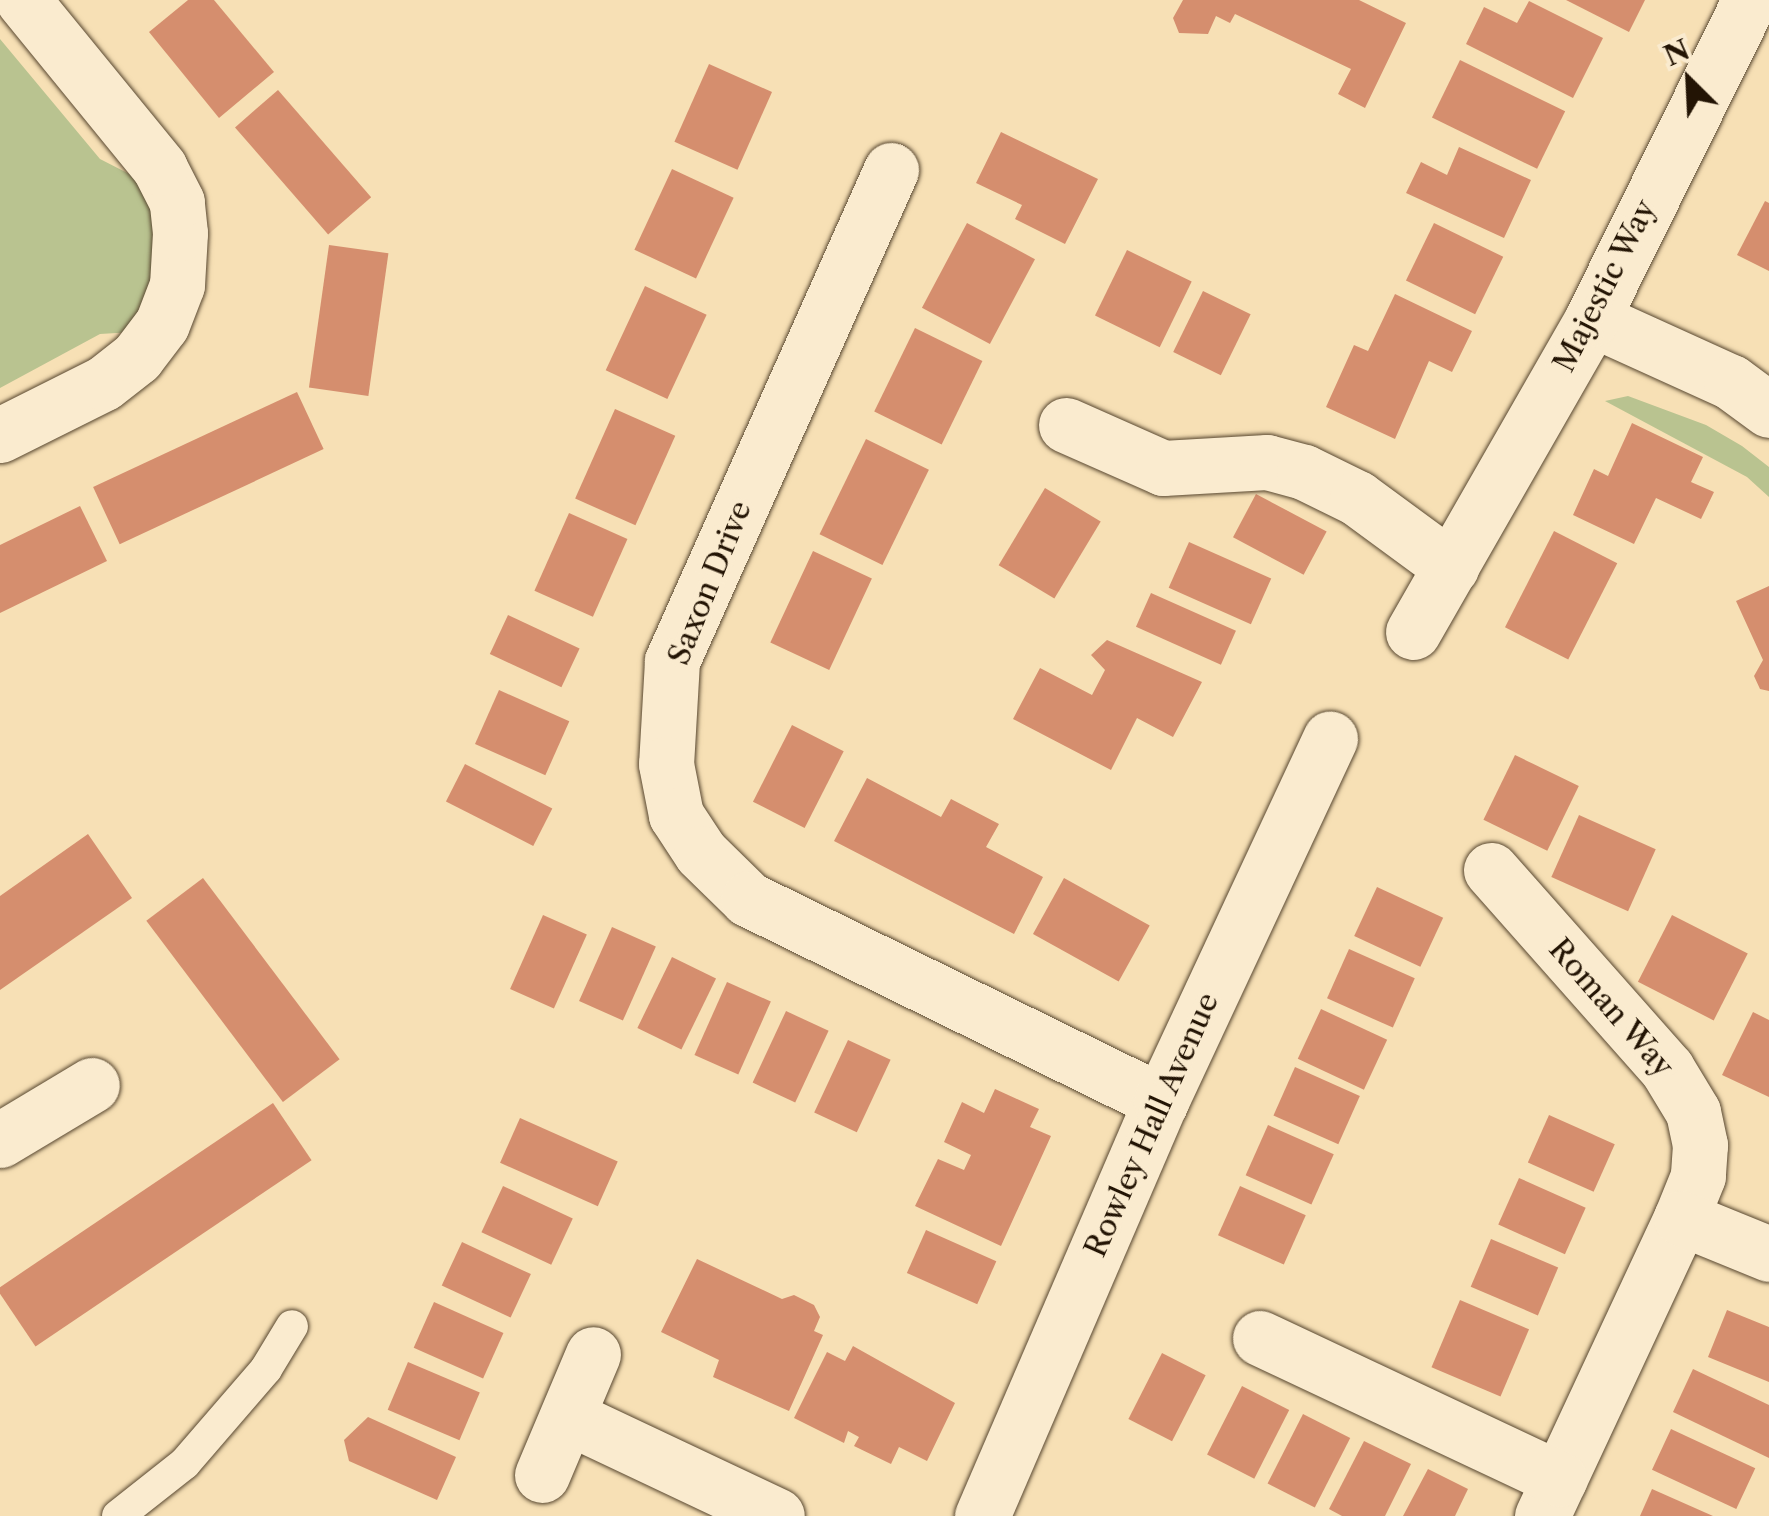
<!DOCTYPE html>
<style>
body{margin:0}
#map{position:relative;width:1769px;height:1516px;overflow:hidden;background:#f7e0b5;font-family:"Libre Caslon Text",serif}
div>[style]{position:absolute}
.green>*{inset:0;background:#b9c390}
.building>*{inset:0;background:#d58e6e;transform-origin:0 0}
.roads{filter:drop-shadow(0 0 2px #584730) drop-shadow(0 0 2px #584730)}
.lane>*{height:32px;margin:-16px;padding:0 16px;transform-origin:16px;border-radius:16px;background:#faebcf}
.street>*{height:55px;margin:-27.5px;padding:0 27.5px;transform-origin:27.5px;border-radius:27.5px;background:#faebcf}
span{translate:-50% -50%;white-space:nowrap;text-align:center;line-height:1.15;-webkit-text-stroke:10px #faebcf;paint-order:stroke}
.street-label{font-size:30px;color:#231404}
.north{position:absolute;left:1639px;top:30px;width:100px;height:100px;-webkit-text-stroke:8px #faebcf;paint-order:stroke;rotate:336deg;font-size:28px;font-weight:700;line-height:40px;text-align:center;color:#231404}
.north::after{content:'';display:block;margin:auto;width:35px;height:45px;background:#231404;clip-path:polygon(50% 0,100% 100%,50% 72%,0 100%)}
</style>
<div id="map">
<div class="green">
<div style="clip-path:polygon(0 39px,100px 159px,143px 181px,161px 249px,133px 332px,100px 334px,0 388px)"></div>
<div style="clip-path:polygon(1628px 396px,1706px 425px,1742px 446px,1769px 467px,1769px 497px,1747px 477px,1605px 401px)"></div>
</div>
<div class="building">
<div style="clip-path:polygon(188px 0,214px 0,274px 72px,219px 118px,149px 32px)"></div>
<div style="clip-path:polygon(1183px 0,1359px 0,1406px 23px,1365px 108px,1338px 94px,1351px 69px,1235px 14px,1230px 23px,1216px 16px,1208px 34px,1179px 33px,1173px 18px)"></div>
<div style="clip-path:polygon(1566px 0,1645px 0,1629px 32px)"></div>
<div style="clip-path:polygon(1529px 1px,1603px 38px,1573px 98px,1466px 44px,1484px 7px,1517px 23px)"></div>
<div style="left:1460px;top:60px;width:117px;height:64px;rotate:26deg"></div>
<div style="left:709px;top:64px;width:69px;height:85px;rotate:24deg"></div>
<div style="left:278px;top:90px;width:142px;height:57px;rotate:49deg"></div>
<div style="clip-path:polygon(1001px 132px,1098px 179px,1065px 244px,1015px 219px,1022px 205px,976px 183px)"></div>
<div style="clip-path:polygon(1459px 147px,1531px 180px,1504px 238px,1406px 193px,1421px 162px,1447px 175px)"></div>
<div style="left:672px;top:169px;width:68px;height:89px;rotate:25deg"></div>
<div style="clip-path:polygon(1765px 201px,1769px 203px,1769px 271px,1737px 255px)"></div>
<div style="left:967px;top:223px;width:77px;height:96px;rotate:28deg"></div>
<div style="left:1434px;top:223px;width:77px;height:64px;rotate:26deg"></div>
<div style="left:329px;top:245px;width:60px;height:144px;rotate:8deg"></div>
<div style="left:1127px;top:250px;width:72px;height:73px;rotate:26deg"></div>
<div style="left:645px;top:286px;width:68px;height:93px;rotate:25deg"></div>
<div style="left:1203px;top:291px;width:53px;height:68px;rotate:26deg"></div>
<div style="clip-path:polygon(1395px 294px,1472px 331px,1452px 372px,1429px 361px,1395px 439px,1326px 407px,1354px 345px,1368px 351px)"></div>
<div style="left:915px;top:328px;width:75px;height:93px;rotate:26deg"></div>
<div style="left:297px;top:392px;width:63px;height:225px;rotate:65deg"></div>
<div style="left:615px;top:409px;width:66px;height:98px;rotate:24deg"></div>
<div style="clip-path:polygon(1632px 423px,1703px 457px,1691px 482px,1714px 492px,1701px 519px,1656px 498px,1634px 544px,1573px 515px,1594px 469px,1608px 476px)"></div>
<div style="left:866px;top:439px;width:70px;height:106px;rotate:26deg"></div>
<div style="left:1045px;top:488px;width:65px;height:90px;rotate:31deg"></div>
<div style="left:1256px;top:494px;width:80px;height:49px;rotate:28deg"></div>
<div style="clip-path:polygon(80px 506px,107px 561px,0 613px,0 545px)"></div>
<div style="left:569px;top:513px;width:64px;height:85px;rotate:24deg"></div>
<div style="left:1554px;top:531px;width:71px;height:108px;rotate:27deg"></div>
<div style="left:1189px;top:542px;width:90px;height:50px;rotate:24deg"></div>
<div style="left:813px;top:551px;width:65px;height:101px;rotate:25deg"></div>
<div style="clip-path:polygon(1769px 586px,1769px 691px,1760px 689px,1754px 676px,1763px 660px,1736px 601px)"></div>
<div style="left:1151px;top:593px;width:93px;height:37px;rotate:24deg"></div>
<div style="left:508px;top:615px;width:79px;height:43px;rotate:25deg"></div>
<div style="clip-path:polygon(1107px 640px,1202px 682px,1173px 737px,1137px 718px,1111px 770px,1013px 719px,1040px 668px,1092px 695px,1105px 670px,1091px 655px)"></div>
<div style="left:499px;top:690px;width:77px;height:59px;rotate:24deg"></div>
<div style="left:792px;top:725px;width:58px;height:86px;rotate:27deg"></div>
<div style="left:1515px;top:755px;width:71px;height:72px;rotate:26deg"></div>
<div style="left:465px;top:764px;width:98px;height:42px;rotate:27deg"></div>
<div style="clip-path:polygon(867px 778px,941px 817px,951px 799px,999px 824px,986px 847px,1043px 877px,1014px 934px,834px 841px)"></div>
<div style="left:1579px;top:815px;width:84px;height:68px;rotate:24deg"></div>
<div style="clip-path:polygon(88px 834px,132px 898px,0 990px,0 896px)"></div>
<div style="left:203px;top:878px;width:227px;height:71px;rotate:53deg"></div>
<div style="left:1064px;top:878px;width:98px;height:64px;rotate:29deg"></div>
<div style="left:1377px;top:887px;width:73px;height:54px;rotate:25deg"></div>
<div style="left:543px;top:915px;width:48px;height:81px;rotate:24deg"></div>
<div style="left:1672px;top:915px;width:85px;height:75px;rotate:27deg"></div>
<div style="left:612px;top:927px;width:48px;height:81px;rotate:24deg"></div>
<div style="left:1349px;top:949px;width:72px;height:54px;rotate:24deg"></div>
<div style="left:672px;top:957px;width:49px;height:79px;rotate:26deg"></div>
<div style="left:727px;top:982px;width:48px;height:80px;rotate:24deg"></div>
<div style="left:1321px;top:1009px;width:73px;height:55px;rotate:25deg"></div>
<div style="left:786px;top:1011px;width:47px;height:79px;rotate:25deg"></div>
<div style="clip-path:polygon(1753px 1012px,1769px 1020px,1769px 1097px,1722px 1075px)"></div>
<div style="left:848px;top:1040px;width:47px;height:80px;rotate:25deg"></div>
<div style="left:1295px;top:1067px;width:71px;height:53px;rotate:24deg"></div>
<div style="clip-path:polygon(995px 1089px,1039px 1109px,1030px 1127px,1051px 1136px,1001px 1246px,915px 1206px,938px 1159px,964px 1170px,971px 1155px,944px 1142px,962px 1102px,984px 1113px)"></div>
<div style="left:273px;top:1103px;width:69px;height:333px;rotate:56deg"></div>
<div style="left:1549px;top:1115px;width:72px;height:52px;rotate:24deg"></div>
<div style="left:520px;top:1118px;width:107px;height:49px;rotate:24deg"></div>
<div style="left:1268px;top:1125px;width:72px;height:55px;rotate:24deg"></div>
<div style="left:1519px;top:1178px;width:73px;height:51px;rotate:24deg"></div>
<div style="left:503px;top:1186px;width:77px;height:51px;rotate:25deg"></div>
<div style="left:1240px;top:1186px;width:72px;height:54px;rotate:24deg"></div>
<div style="left:926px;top:1230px;width:77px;height:47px;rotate:24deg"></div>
<div style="left:1491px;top:1239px;width:73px;height:52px;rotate:23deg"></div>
<div style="left:462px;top:1242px;width:76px;height:48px;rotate:25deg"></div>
<div style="clip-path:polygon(697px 1259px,782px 1299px,794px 1295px,814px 1305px,820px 1317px,814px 1331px,823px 1335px,789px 1411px,713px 1377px,719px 1360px,661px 1332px)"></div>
<div style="left:1460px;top:1300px;width:75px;height:73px;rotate:23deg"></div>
<div style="left:434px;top:1302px;width:76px;height:50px;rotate:24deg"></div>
<div style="clip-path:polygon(1727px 1310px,1769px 1327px,1769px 1382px,1708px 1357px)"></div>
<div style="clip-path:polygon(853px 1346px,955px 1403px,927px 1461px,899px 1447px,891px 1464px,854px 1446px,859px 1437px,848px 1431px,844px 1443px,794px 1418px,827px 1352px,845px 1361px)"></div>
<div style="left:1162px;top:1353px;width:49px;height:74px;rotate:27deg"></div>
<div style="left:408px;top:1362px;width:78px;height:52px;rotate:23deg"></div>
<div style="clip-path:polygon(1693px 1369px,1769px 1405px,1769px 1458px,1673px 1412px)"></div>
<div style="left:1242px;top:1386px;width:53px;height:77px;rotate:27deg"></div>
<div style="left:1303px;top:1414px;width:53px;height:78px;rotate:27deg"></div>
<div style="clip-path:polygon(368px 1417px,456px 1457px,437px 1500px,349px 1461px,344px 1440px)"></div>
<div style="left:1671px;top:1429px;width:93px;height:45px;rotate:25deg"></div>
<div style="clip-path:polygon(1364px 1441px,1411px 1464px,1385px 1516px,1342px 1516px,1329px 1509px)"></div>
<div style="clip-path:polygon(1428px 1469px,1468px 1489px,1455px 1516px,1403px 1516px)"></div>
<div style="clip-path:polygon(1652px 1489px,1713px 1516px,1640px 1516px)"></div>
</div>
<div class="roads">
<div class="lane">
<div style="left:118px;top:1516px;width:85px;rotate:-38.3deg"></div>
<div style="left:185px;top:1463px;width:124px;rotate:-49.2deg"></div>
<div style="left:266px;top:1369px;width:50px;rotate:-58.8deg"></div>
</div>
<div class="street">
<div style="left:891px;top:170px;width:538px;rotate:114.04deg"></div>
<div style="left:672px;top:661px;width:103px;rotate:93.3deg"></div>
<div style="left:666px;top:764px;width:52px;rotate:78.9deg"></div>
<div style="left:676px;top:815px;width:45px;rotate:56.7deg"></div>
<div style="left:701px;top:853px;width:66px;rotate:44.4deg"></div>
<div style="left:748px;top:899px;width:460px;rotate:26.1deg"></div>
<div style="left:1592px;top:319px;width:153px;rotate:24.4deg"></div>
<div style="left:1731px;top:382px;width:47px;rotate:36.4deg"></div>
<div style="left:1066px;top:425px;width:106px;rotate:23.9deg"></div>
<div style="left:1163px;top:468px;width:104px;rotate:-3.3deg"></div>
<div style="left:1267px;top:462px;width:38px;rotate:15deg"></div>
<div style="left:1304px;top:472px;width:59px;rotate:26.1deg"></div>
<div style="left:1357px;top:498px;width:117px;rotate:36.3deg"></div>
<div style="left:0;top:435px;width:116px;rotate:-26.6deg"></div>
<div style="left:104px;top:383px;width:42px;rotate:-38.2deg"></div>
<div style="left:137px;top:357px;width:41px;rotate:-52.9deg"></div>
<div style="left:162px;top:324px;width:42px;rotate:-69deg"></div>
<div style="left:177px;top:285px;width:52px;rotate:-86.7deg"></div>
<div style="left:180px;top:233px;width:31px;rotate:-96deg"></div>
<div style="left:177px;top:202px;width:38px;rotate:-117deg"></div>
<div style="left:160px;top:168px;width:217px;rotate:-129.2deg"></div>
<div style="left:1413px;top:632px;width:361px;rotate:-60.2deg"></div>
<div style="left:1592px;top:319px;width:356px;rotate:-63.7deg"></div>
<div style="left:1491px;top:870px;width:266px;rotate:48.5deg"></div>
<div style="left:1667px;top:1069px;width:50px;rotate:58.8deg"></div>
<div style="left:1693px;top:1112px;width:34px;rotate:78deg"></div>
<div style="left:1700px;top:1145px;width:31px;rotate:94deg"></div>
<div style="left:1698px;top:1176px;width:45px;rotate:112deg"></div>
<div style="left:1681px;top:1218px;width:329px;rotate:115deg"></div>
<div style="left:0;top:1140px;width:107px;rotate:-30.9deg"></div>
<div style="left:1681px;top:1218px;width:95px;rotate:22.2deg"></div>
<div style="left:1260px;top:1338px;width:331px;rotate:25.2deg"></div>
<div style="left:568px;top:1417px;width:231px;rotate:25.3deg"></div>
<div style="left:542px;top:1475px;width:131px;rotate:-67.1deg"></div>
<div style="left:982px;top:1516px;width:452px;rotate:-66.7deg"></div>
<div style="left:1161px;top:1101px;width:400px;rotate:-65deg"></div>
</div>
</div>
<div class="street-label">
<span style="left:1605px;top:286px;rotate:-63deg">Majestic Way</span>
<span style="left:710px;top:583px;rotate:-68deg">Saxon Drive</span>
<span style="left:1611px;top:1008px;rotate:49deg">Roman Way</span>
<span style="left:1152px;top:1125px;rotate:-66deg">Rowley Hall Avenue</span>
</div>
<div class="north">N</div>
</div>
